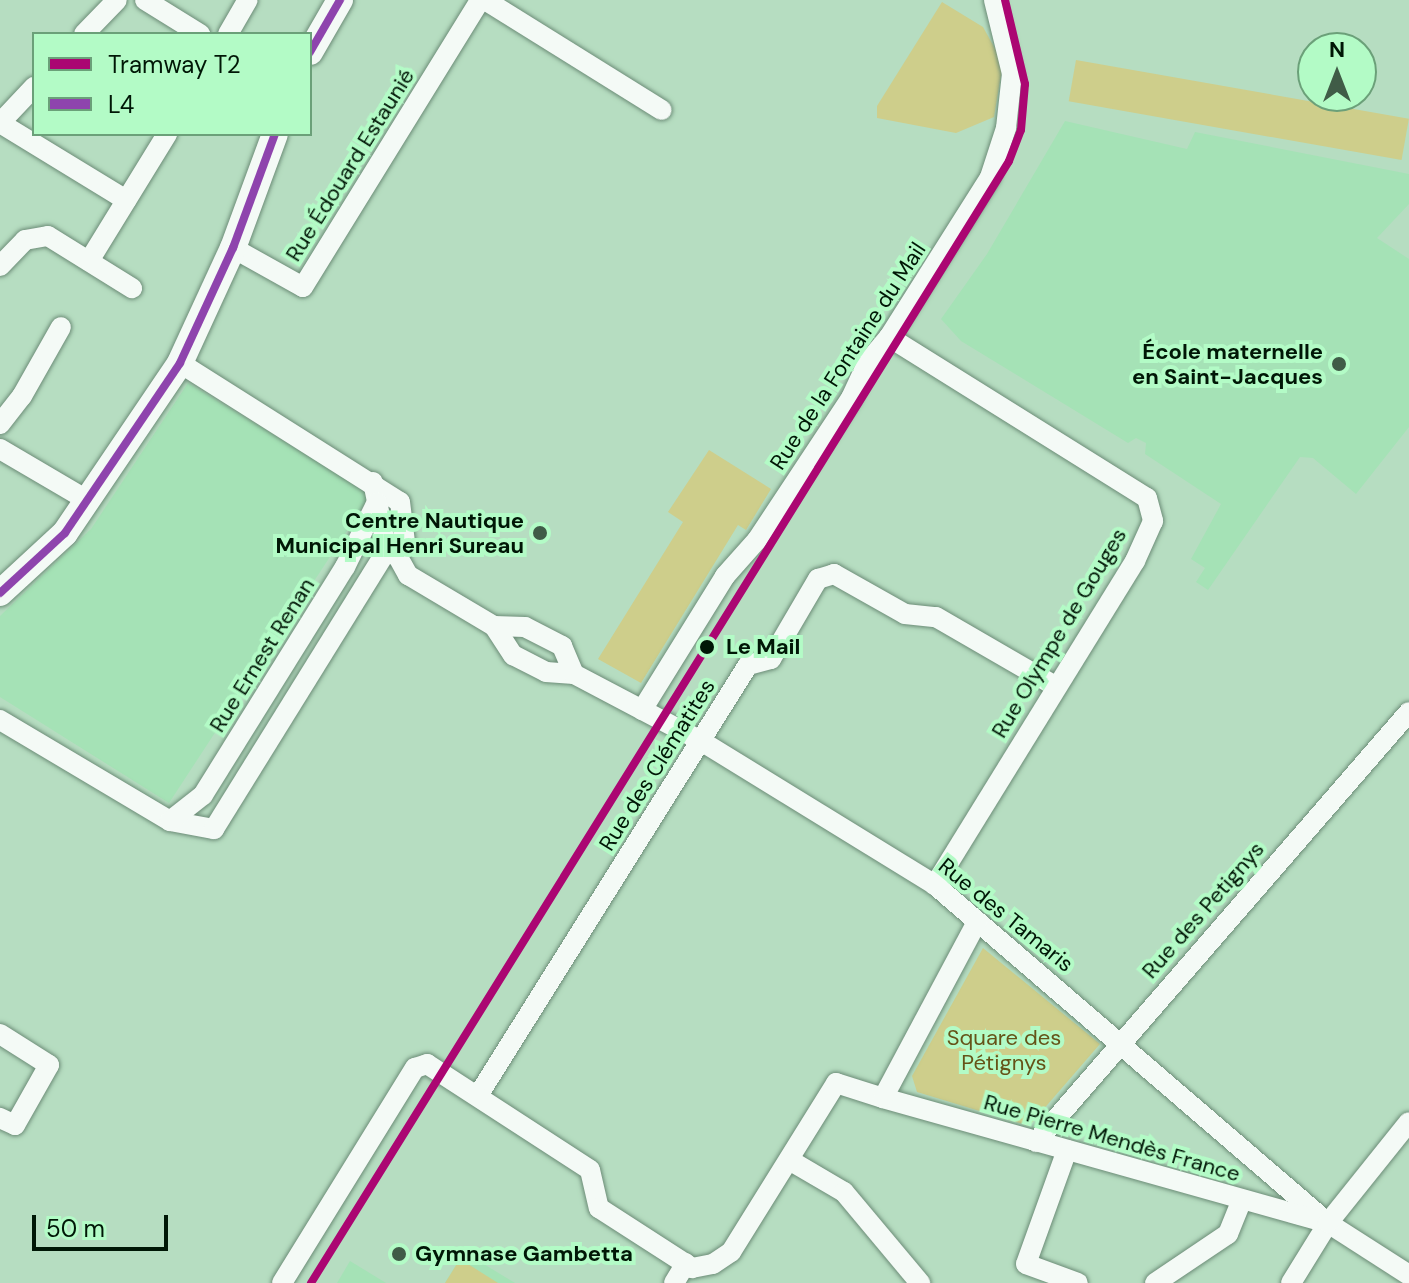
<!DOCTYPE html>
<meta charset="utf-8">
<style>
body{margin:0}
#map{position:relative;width:1409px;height:1283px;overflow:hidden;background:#b6ddc1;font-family:"DM Sans",sans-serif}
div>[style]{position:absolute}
.built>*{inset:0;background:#a5e2b6}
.green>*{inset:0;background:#cece8b;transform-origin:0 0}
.roads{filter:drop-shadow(0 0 2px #6c8c77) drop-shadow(0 0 2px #6c8c77)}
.minor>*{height:20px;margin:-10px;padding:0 10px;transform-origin:10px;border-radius:10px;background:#f4faf6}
.major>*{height:26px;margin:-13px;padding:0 13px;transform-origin:13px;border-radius:13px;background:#f4faf6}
.bus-1>*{height:8px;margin:-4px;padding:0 4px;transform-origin:4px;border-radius:4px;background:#8e44ad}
.tram-1>*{height:8px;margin:-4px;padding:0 4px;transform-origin:4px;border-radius:4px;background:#ab0672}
.dots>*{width:22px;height:22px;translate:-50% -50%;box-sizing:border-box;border:4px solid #b3fbc6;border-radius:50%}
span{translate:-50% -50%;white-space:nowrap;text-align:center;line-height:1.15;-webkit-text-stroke:8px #b3fbc6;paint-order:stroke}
.street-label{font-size:22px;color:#001706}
.poi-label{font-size:22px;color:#001706;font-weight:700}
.right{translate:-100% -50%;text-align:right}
.left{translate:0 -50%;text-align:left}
.stop-label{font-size:22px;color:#001706;font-weight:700}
.park-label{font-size:22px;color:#655318}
.legend{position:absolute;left:32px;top:32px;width:280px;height:104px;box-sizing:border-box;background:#b3fbc6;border:2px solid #6ba079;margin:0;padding:10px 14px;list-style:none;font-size:24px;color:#001706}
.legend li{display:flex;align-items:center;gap:16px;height:40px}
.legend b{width:40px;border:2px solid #6ba079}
.north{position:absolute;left:1297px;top:32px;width:80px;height:80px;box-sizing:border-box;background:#b3fbc6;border:2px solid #6ba079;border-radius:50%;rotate:0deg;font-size:22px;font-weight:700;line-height:32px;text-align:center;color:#001706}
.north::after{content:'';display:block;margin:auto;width:28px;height:36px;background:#405c47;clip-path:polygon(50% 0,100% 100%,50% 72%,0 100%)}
.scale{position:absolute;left:32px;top:1215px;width:136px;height:36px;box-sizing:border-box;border:4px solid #001706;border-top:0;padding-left:10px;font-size:24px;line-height:28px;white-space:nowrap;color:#001706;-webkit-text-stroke:6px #b3fbc6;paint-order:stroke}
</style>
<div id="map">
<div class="built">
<div style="clip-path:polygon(1065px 121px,1187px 149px,1195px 132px,1409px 174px,1409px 204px,1377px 238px,1409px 259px,1409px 427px,1356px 494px,1313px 458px,1300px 457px,1208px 590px,1196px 582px,1205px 568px,1191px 559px,1221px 504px,1145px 454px,1146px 443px,1136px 438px,1128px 443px,961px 341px,941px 319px,987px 254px)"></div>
<div style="clip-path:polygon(188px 383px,371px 494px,169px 803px,0 697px,0 616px,91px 529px)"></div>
<div style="clip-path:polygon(464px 1252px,515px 1283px,445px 1283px)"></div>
<div style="clip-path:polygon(350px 1261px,386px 1283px,337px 1283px)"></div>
</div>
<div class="green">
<div style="clip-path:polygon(942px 2px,983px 27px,1003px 63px,994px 117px,956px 133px,877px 118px,877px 106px)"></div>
<div style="left:1076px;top:60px;width:338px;height:42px;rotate:10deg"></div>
<div style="clip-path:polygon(709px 450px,771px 489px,746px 530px,738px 525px,641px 683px,598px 659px,683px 522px,668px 512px)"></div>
<div style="clip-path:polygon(983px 948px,1100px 1044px,1029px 1126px,917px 1092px,912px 1076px)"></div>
<div style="clip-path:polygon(460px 1259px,498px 1283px,445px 1283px)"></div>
</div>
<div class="roads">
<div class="minor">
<div style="left:145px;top:0;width:65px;rotate:31.7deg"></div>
<div style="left:485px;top:0;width:208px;rotate:31.9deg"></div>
<div style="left:84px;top:34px;width:47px;rotate:-45.9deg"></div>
<div style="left:228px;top:34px;width:39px;rotate:-60deg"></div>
<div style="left:0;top:123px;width:148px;rotate:31.4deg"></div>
<div style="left:0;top:123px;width:50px;rotate:-46.6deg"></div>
<div style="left:233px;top:248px;width:80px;rotate:29.1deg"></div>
<div style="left:303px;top:287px;width:337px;rotate:-58.3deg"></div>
<div style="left:89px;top:261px;width:149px;rotate:-58.4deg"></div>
<div style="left:0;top:266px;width:36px;rotate:-46deg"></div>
<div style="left:25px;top:240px;width:23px;rotate:-10deg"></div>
<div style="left:48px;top:236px;width:99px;rotate:31.8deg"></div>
<div style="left:889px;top:337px;width:304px;rotate:32deg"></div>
<div style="left:1147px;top:498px;width:24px;rotate:75deg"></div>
<div style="left:1153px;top:521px;width:44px;rotate:114.2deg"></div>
<div style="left:1135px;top:561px;width:381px;rotate:121.7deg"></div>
<div style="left:180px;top:363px;width:260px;rotate:32.3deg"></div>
<div style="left:400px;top:502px;width:40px;rotate:82.9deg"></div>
<div style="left:405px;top:542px;width:17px;rotate:115deg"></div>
<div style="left:0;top:424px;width:36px;rotate:-52deg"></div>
<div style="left:22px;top:396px;width:79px;rotate:-60.5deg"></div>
<div style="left:0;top:449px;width:101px;rotate:30.4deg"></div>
<div style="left:373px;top:482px;width:69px;rotate:78.4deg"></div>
<div style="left:387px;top:550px;width:13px;rotate:32deg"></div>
<div style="left:398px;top:557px;width:21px;rotate:61deg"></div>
<div style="left:408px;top:575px;width:100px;rotate:30.7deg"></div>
<div style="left:494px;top:626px;width:35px;rotate:57deg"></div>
<div style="left:513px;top:655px;width:37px;rotate:27deg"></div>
<div style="left:546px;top:672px;width:28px;rotate:4deg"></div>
<div style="left:574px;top:674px;width:144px;rotate:27.8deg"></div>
<div style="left:701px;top:741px;width:275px;rotate:31.6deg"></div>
<div style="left:935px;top:885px;width:518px;rotate:40.7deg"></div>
<div style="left:1328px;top:1223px;width:96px;rotate:32.7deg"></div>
<div style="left:494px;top:626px;width:31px;rotate:2deg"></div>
<div style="left:525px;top:627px;width:42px;rotate:27.2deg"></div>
<div style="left:562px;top:646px;width:30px;rotate:67deg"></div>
<div style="left:642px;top:710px;width:158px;rotate:-58.2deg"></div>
<div style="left:725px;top:576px;width:48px;rotate:-48.4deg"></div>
<div style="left:757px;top:540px;width:170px;rotate:-56.5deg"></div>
<div style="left:851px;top:398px;width:40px;rotate:-65deg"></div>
<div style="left:868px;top:362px;width:33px;rotate:-50deg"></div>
<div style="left:889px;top:337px;width:189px;rotate:-57.7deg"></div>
<div style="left:990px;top:177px;width:52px;rotate:-71.9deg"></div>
<div style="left:1006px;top:128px;width:54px;rotate:-83.7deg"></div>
<div style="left:1012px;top:74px;width:76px;rotate:-103.7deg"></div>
<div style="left:0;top:720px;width:198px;rotate:30.7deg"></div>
<div style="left:170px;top:821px;width:45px;rotate:10.3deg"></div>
<div style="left:214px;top:829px;width:328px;rotate:-58.2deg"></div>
<div style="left:170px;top:821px;width:42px;rotate:-38.2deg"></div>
<div style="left:203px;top:795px;width:269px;rotate:-58.1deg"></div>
<div style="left:345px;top:567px;width:72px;rotate:-63.8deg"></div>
<div style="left:0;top:1034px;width:58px;rotate:32.3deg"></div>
<div style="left:49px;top:1065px;width:69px;rotate:119.5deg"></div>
<div style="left:15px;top:1125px;width:17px;rotate:-155deg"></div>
<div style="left:479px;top:1094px;width:506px;rotate:-57.91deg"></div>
<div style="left:748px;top:665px;width:24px;rotate:-15deg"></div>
<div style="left:771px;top:659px;width:93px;rotate:-59.6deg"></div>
<div style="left:818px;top:579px;width:17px;rotate:-17deg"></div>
<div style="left:834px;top:574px;width:81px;rotate:29.4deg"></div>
<div style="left:905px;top:614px;width:31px;rotate:6deg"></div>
<div style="left:936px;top:617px;width:138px;rotate:30.1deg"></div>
<div style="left:883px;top:1098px;width:458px;rotate:15.7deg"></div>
<div style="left:1036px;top:1142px;width:569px;rotate:-49.06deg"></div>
<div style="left:1067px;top:1150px;width:121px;rotate:109.8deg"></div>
<div style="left:1026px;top:1264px;width:55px;rotate:20.1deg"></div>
<div style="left:791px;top:1161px;width:61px;rotate:30.3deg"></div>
<div style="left:844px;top:1192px;width:119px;rotate:50.1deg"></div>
<div style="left:282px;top:1283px;width:253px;rotate:-58.3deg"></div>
<div style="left:415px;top:1068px;width:13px;rotate:-18deg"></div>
<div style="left:427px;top:1064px;width:194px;rotate:33deg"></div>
<div style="left:590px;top:1170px;width:39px;rotate:77deg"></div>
<div style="left:599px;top:1208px;width:111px;rotate:32.8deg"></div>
<div style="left:692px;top:1268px;width:21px;rotate:-11deg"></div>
<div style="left:713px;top:1264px;width:22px;rotate:-34deg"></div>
<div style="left:731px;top:1252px;width:199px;rotate:-58.1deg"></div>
<div style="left:836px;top:1083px;width:49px;rotate:17.7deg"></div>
<div style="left:883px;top:1098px;width:200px;rotate:-61.9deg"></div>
<div style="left:674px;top:1283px;width:23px;rotate:-59deg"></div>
<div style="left:1155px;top:1283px;width:88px;rotate:-33.9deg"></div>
<div style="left:1228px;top:1234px;width:37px;rotate:-68deg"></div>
<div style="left:1291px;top:1283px;width:70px;rotate:-58.3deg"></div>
<div style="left:1328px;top:1223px;width:129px;rotate:-51.3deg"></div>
</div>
<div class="major">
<div style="left:310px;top:52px;width:60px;rotate:-60deg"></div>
<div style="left:0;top:593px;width:88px;rotate:-42.7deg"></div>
<div style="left:65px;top:533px;width:205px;rotate:-55.9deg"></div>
<div style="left:180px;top:363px;width:127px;rotate:-65.3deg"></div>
<div style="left:233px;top:248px;width:121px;rotate:-69.8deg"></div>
</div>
</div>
<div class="bus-1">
<div style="left:310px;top:52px;width:60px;rotate:-60deg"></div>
<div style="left:0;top:593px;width:88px;rotate:-42.7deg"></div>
<div style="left:65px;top:533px;width:205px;rotate:-55.9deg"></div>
<div style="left:180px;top:363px;width:127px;rotate:-65.3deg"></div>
<div style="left:233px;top:248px;width:121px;rotate:-69.8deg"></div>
</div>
<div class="tram-1">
<div style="left:311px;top:1283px;width:1321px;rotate:-58.11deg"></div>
<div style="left:1009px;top:161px;width:33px;rotate:-69deg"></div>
<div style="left:1021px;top:130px;width:46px;rotate:-85deg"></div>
<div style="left:1025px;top:84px;width:86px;rotate:-103.4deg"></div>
</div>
<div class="dots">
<div style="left:1339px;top:364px;background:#405c47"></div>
<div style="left:540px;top:533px;background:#405c47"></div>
<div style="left:707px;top:647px;background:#001706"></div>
<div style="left:399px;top:1254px;background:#405c47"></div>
</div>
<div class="street-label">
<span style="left:350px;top:165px;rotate:-58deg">Rue Édouard Estaunié</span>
<span style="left:848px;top:356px;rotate:-57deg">Rue de la Fontaine du Mail</span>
<span style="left:1059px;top:633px;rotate:-59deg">Rue Olympe de Gouges</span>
<span style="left:262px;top:655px;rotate:-58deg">Rue Ernest Renan</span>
<span style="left:657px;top:765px;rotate:-58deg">Rue des Clématites</span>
<span style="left:1203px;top:910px;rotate:-49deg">Rue des Petignys</span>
<span style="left:1006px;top:915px;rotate:39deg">Rue des Tamaris</span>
<span style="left:1112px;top:1138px;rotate:16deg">Rue Pierre Mendès France</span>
</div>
<div class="poi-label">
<span class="right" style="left:1323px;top:364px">École maternelle<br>en Saint-Jacques</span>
<span class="right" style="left:524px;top:533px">Centre Nautique<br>Municipal Henri Sureau</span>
<span class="left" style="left:415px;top:1254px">Gymnase Gambetta</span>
</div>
<div class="stop-label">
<span class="left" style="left:726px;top:647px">Le Mail</span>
</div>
<div class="park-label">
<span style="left:1004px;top:1050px">Square des<br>Pétignys</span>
</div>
<ul class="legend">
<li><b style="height:10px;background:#ab0672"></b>Tramway T2</li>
<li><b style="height:10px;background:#8e44ad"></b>L4</li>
</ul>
<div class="north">N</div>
<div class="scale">50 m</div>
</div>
